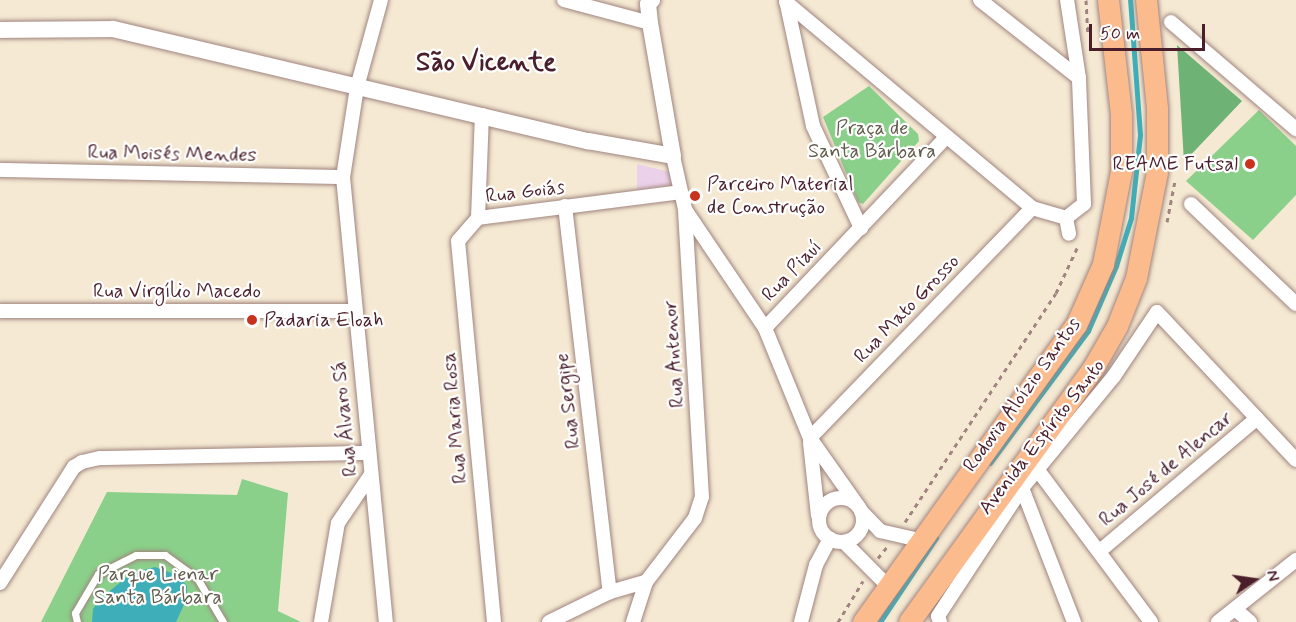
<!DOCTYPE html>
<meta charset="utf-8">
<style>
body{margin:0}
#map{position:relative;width:1296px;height:622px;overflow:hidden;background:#f5e9d3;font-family:Mynerve,sans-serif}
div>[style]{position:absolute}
.built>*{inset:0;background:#ecd1ea}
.green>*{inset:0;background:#8ad08a}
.forest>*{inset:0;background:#6fb276}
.water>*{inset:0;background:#3eaeb9}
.stream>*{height:4.5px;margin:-2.25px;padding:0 2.25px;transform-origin:2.25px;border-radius:2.25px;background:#3eaeb9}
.path>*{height:3px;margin-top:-1.5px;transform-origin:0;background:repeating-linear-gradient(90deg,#a0847f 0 4.5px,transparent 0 9px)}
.roads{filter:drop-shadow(0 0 2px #a0847f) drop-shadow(0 0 2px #a0847f)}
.service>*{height:7px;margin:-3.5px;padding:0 3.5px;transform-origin:3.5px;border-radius:3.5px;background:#fff}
.minor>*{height:14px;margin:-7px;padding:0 7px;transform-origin:7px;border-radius:7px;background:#fff}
.minor>.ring{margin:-7px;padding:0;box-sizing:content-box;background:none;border:14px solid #fff;border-radius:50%}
.tertiary>*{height:16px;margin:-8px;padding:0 8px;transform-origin:8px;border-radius:8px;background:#fff}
.primary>*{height:21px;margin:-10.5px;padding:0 10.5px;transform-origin:10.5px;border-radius:10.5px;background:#fbbb8d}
.dots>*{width:16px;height:16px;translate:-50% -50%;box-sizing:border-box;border:3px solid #fff;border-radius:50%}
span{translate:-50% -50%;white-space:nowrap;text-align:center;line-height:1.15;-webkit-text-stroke:4.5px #fff;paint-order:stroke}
.park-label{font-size:20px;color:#605d4c}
.street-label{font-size:20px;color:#4a1f2b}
.poi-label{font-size:20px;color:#4a1f2b}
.right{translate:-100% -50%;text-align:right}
.left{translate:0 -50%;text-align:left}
.district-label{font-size:26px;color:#4a1f2b;font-weight:700}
.north{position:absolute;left:1224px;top:550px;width:60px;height:60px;-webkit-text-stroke:4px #fff;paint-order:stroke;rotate:77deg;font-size:16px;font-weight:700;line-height:24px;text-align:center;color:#4a1f2b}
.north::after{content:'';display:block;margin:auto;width:21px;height:27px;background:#4a1f2b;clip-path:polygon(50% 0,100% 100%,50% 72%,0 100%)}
.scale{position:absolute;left:1089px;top:24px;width:116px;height:27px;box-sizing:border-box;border:3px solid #4a1f2b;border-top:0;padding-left:8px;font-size:18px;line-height:21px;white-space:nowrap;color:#4a1f2b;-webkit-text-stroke:4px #fff;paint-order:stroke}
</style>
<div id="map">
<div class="built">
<div style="clip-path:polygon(637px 164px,670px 172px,671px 185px,637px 190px)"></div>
</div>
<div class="green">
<div style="clip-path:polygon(869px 86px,918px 134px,919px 141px,863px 204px,858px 202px,823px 117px)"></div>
<div style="clip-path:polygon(1259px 110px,1296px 146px,1296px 195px,1253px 240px,1186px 181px)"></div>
<div style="clip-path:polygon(242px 479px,288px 493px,278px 611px,301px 622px,41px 622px,107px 492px,237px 495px)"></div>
</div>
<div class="forest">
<div style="clip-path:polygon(1177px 45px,1242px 101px,1184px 162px)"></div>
</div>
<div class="water">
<div style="clip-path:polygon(155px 567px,179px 576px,187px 586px,187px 598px,176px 622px,92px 622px,93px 609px,101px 598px,132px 573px)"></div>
</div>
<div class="stream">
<div style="left:990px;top:463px;width:164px;rotate:-53.4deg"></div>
<div style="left:1088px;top:331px;width:71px;rotate:-66.7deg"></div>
<div style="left:1116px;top:266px;width:50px;rotate:-72.6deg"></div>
<div style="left:1131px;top:218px;width:83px;rotate:-83.8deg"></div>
<div style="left:1140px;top:135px;width:135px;rotate:-94.2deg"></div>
<div style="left:880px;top:622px;width:101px;rotate:-56.3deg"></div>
</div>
<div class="path">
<div style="left:1086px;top:0;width:34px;rotate:87deg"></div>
<div style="left:1167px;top:222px;width:42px;rotate:-79deg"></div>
<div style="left:905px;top:522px;width:274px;rotate:-56.6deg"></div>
<div style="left:1056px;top:293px;width:52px;rotate:-64.9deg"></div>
<div style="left:878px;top:558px;width:14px;rotate:-51deg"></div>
<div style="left:838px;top:622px;width:48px;rotate:-58.6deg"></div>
</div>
<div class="roads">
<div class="service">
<div style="left:77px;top:622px;width:9px;rotate:-103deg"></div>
<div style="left:75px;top:613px;width:45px;rotate:-59.5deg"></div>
<div style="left:98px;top:574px;width:42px;rotate:-26.6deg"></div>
<div style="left:136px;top:555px;width:29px"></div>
<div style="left:165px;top:555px;width:39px;rotate:36deg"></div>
<div style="left:197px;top:578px;width:51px;rotate:59.4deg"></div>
</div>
<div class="minor">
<div style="left:381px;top:0;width:90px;rotate:105.4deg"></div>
<div style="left:357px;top:87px;width:91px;rotate:98.8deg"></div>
<div style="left:343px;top:177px;width:447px;rotate:84.5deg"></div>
<div style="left:564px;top:0;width:89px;rotate:15deg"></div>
<div style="left:786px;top:0;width:129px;rotate:77.9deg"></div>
<div style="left:813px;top:126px;width:113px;rotate:64.8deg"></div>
<div style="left:980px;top:0;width:126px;rotate:38.2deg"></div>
<div style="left:786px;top:2px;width:321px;rotate:39.9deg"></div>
<div style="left:1032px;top:208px;width:35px;rotate:16deg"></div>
<div style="left:1066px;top:218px;width:16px;rotate:79deg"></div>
<div style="left:1171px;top:22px;width:165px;rotate:40.6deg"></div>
<div style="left:0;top:170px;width:343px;rotate:1.2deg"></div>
<div style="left:1191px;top:204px;width:145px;rotate:43.6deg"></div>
<div style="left:565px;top:206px;width:389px;rotate:83.4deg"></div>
<div style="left:686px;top:211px;width:141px;rotate:56deg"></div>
<div style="left:765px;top:328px;width:119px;rotate:67.8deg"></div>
<div style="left:810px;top:438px;width:83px;rotate:54.8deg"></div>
<div style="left:478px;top:218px;width:30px;rotate:131deg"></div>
<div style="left:458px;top:241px;width:383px;rotate:84.6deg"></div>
<div style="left:478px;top:218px;width:204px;rotate:-7.3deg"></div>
<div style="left:478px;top:218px;width:103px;rotate:-87.8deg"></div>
<div style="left:1066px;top:218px;width:23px;rotate:-38deg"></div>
<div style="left:1084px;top:204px;width:126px;rotate:-92.3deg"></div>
<div style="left:1079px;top:78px;width:79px;rotate:-98.7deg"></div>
<div style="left:0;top:311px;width:354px"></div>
<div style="left:765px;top:328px;width:263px;rotate:-46.5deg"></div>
<div style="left:810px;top:438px;width:320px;rotate:-46deg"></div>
<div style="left:810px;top:443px;width:73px;rotate:83.7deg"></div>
<div style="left:1037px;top:469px;width:191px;rotate:53.3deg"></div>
<div style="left:1022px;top:488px;width:144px;rotate:68.8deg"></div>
<div class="ring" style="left:819px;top:498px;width:30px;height:30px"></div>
<div style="left:861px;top:511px;width:28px;rotate:46deg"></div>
<div style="left:880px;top:531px;width:39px;rotate:13deg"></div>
<div style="left:844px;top:542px;width:62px;rotate:45deg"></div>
<div style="left:1101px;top:550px;width:204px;rotate:-40.2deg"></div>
<div style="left:0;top:583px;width:138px;rotate:-57.5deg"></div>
<div style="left:74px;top:467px;width:9px;rotate:-32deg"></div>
<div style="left:82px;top:462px;width:18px;rotate:-13deg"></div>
<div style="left:100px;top:458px;width:267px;rotate:-1.1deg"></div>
<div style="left:1235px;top:609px;width:20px;rotate:41deg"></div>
<div style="left:321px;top:622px;width:100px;rotate:-80.3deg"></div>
<div style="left:338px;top:523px;width:57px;rotate:-55.8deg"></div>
<div style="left:549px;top:622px;width:68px;rotate:-26.2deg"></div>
<div style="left:610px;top:592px;width:37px;rotate:-16deg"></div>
<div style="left:646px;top:582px;width:81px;rotate:-52.6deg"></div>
<div style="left:695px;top:518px;width:22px;rotate:-72deg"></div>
<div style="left:702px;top:497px;width:289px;rotate:-93.4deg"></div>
<div style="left:685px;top:209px;width:54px;rotate:-102.8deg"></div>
<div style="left:633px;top:622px;width:42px;rotate:-72deg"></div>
<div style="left:801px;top:622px;width:59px;rotate:-75.3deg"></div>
<div style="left:816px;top:565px;width:30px;rotate:-62deg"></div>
<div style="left:940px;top:622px;width:6px;rotate:-108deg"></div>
<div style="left:938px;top:616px;width:153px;rotate:-56.7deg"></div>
<div style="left:1022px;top:488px;width:145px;rotate:-50.6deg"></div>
<div style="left:1114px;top:376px;width:77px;rotate:-56.1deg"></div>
<div style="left:1157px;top:312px;width:203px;rotate:46.8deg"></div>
<div style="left:1218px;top:622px;width:100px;rotate:-38.5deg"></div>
</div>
<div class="tertiary">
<div style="left:0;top:30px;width:113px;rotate:-0.5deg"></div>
<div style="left:113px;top:29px;width:488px;rotate:13.3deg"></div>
<div style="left:588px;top:141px;width:86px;rotate:10deg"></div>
<div style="left:673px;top:156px;width:135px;rotate:-99.8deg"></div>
<div style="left:650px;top:23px;width:19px;rotate:-96deg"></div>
<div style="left:648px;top:4px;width:6px;rotate:-45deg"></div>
</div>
<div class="primary">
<div style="left:863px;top:622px;width:365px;rotate:-54.4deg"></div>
<div style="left:1076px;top:325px;width:67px;rotate:-66.1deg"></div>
<div style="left:1103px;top:264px;width:95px;rotate:-79deg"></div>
<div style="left:1121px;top:171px;width:57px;rotate:-90deg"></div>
<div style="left:1121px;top:114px;width:115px;rotate:-96.5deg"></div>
<div style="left:909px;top:622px;width:316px;rotate:-54.1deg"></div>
<div style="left:1094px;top:366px;width:46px;rotate:-60.1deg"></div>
<div style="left:1117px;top:326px;width:52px;rotate:-68.4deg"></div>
<div style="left:1136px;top:278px;width:108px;rotate:-78.8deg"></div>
<div style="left:1157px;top:172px;width:64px;rotate:-90deg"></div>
<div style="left:1157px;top:108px;width:109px;rotate:-95.8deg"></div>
</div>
</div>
<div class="dots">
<div style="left:1250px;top:164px;background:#c8321e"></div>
<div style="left:695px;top:196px;background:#c8321e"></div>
<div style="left:252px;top:320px;background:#c8321e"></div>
</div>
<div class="park-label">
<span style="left:872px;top:140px">Praça de<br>Santa Bárbara</span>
<span style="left:158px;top:586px">Parque Lienar<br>Santa Bárbara</span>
</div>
<div class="street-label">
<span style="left:172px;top:154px;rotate:1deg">Rua Moisés Mendes</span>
<span style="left:525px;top:192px;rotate:-7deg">Rua Goiás</span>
<span style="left:792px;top:271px;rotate:-46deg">Rua Piauí</span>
<span style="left:177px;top:291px">Rua Virgílio Macedo</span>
<span style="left:907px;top:309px;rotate:-46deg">Rua Mato Grosso</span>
<span style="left:674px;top:354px;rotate:-94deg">Rua Antenor</span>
<span style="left:1022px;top:395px;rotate:-54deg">Rodovia Aloízio Santos</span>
<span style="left:568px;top:401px;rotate:-97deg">Rua Sergipe</span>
<span style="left:455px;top:418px;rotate:-95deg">Rua Maria Rosa</span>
<span style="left:345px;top:419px;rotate:-96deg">Rua Álvaro Sá</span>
<span style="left:1042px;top:437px;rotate:-52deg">Avenida Espírito Santo</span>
<span style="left:1166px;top:469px;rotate:-40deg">Rua José de Alencar</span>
</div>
<div class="poi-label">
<span class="right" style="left:1238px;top:164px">REAME Futsal</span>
<span class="left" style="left:707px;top:196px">Parceiro Material<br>de Construção</span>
<span class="left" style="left:264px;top:320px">Padaria Eloah</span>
</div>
<div class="district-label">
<span style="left:486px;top:64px">São Vicente</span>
</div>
<div class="north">N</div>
<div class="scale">50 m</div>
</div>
